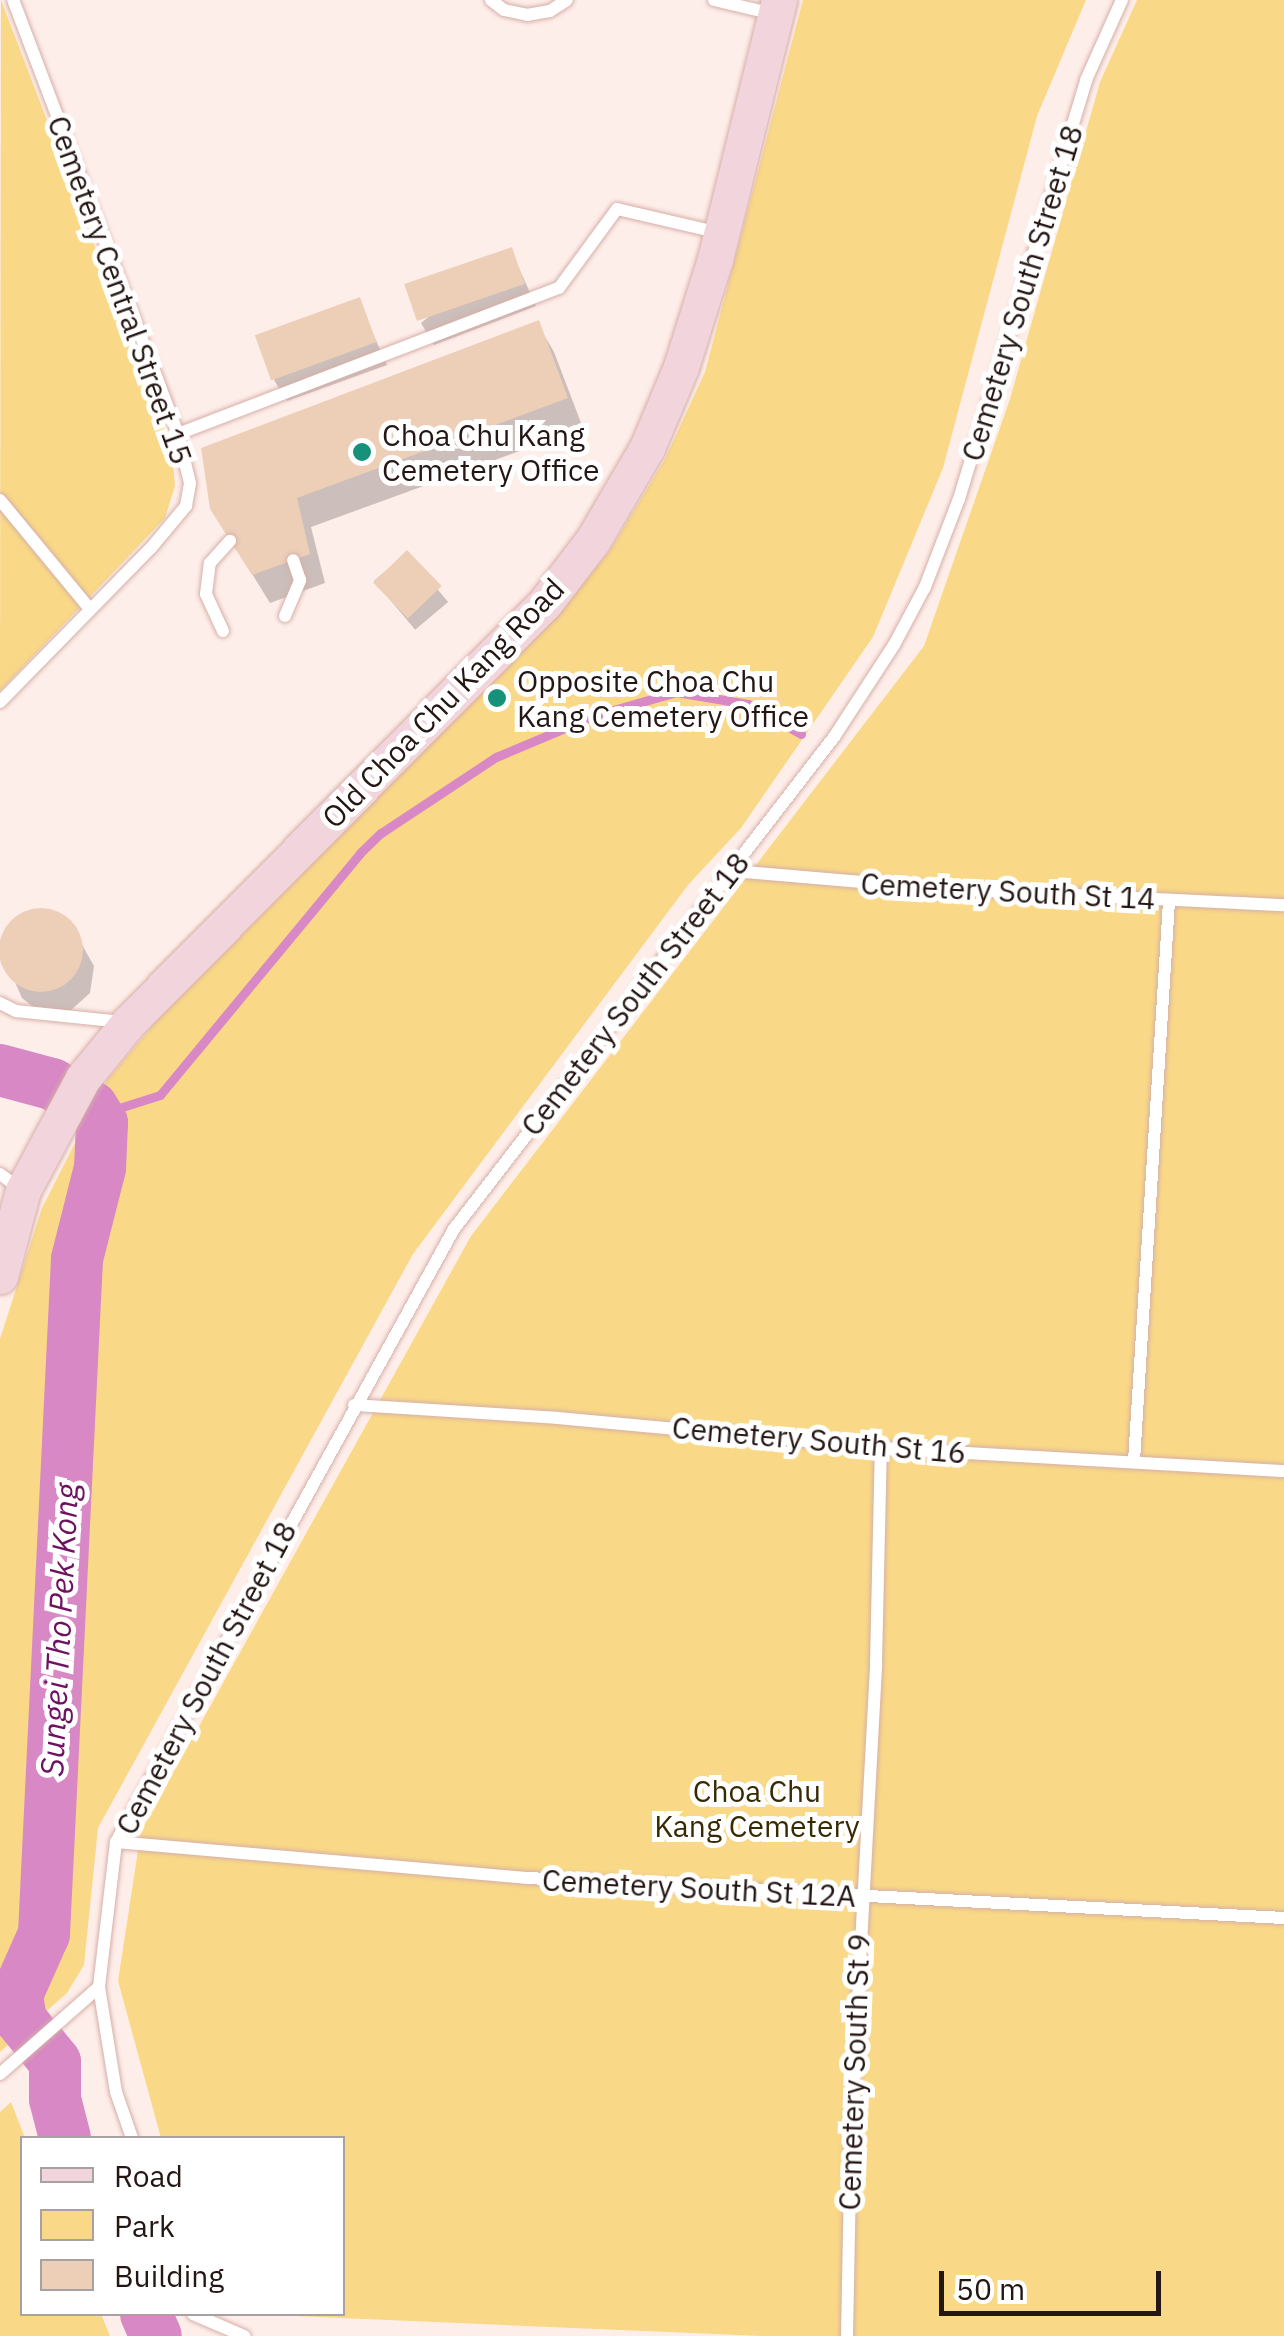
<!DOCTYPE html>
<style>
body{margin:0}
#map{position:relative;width:1284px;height:2336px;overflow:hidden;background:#feeeea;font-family:"IBM Plex Sans",sans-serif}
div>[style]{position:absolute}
.green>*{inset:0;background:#f9d987}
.shadow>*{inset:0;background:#0003;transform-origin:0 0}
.stream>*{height:9px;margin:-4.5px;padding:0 4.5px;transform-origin:4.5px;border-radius:4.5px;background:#d788c5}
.river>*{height:52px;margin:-26px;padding:0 26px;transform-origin:26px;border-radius:26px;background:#d788c5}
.building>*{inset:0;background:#edcfb8;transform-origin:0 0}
.round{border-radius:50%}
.roads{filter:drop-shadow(0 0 2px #d6afa7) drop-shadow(0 0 2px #d6afa7)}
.lane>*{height:12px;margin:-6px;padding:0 6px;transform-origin:6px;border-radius:6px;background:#fff}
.secondary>*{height:35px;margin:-17.5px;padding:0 17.5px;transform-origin:17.5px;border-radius:17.5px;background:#f2d4dc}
.dots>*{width:28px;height:28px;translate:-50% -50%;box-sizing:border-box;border:5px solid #fff;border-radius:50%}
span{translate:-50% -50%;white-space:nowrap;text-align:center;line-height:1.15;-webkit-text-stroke:10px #fff;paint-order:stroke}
.street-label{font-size:30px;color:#241613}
.poi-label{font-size:30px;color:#241613}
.left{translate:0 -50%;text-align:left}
.park-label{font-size:30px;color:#382a00}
.water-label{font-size:32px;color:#6f1161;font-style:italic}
.legend{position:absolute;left:20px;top:2136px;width:325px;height:180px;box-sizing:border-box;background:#fff;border:2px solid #a7a2a1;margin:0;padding:12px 18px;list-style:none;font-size:30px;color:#241613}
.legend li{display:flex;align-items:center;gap:20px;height:50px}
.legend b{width:50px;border:2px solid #a7a2a1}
.scale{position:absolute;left:939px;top:2271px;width:222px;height:45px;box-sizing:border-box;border:5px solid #241613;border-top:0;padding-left:12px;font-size:30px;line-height:35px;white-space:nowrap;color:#241613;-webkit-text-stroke:8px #fff;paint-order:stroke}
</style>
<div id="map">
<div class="green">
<div style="clip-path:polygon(1px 0,172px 448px,175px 486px,165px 518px,0 691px)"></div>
<div style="clip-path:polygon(803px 0,1086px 0,1037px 116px,943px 468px,873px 637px,741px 828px,688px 885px,413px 1254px,98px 1828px,84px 1965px,67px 1993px,0 2052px,0 1339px,42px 1208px,107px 1080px,154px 1024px,556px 617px,610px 550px,665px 459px,705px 372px)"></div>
<div style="clip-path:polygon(1137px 0,1284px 0,1284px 2336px,762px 2336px,248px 2314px,342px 2314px,342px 2138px,161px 2138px,118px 1981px,141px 1831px,471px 1236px,924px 646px,1010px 399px,1100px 82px)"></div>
<div style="clip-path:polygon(11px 2102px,25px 2138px,22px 2314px,101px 2314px,110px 2336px,0 2336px,0 2112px)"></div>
</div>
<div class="shadow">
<div style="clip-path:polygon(511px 250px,536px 306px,434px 345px,421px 323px)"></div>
<div style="clip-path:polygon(358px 300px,387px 365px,287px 401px,274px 380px)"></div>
<div style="clip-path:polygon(537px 323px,554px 352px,583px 428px,311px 527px,325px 583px,270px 603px,230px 538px)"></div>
<div style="left:407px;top:553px;width:64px;height:43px;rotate:50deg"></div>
<div style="clip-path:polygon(42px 910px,68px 920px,94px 966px,90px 993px,70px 1011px,57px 1014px,32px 1006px,22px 998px,1px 950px,9px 926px,30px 912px)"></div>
</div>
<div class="stream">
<div style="left:92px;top:1107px;width:27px;rotate:2deg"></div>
<div style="left:119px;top:1108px;width:43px;rotate:-17.6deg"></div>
<div style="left:160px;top:1095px;width:314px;rotate:-50.4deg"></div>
<div style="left:360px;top:853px;width:29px;rotate:-44deg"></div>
<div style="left:381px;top:833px;width:138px;rotate:-33.5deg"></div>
<div style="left:496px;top:757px;width:108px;rotate:-22.8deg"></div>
<div style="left:596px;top:715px;width:83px;rotate:-16deg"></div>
<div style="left:676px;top:692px;width:73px;rotate:9.5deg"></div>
<div style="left:748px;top:704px;width:61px;rotate:29.5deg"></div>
</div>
<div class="river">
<div style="left:0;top:1070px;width:54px;rotate:15.1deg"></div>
<div style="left:52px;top:1084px;width:46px;rotate:29.9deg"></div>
<div style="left:92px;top:1107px;width:19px;rotate:58deg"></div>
<div style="left:102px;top:1123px;width:45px;rotate:92.5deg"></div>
<div style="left:100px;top:1168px;width:94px;rotate:104.2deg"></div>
<div style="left:77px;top:1259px;width:676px;rotate:92.8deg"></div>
<div style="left:44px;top:1934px;width:67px;rotate:113.9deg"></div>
<div style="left:17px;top:1995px;width:25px;rotate:81deg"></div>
<div style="left:21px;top:2020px;width:54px;rotate:51deg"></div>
<div style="left:55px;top:2062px;width:37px;rotate:90deg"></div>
<div style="left:55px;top:2099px;width:40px;rotate:75.6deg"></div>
<div style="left:146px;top:2314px;width:24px;rotate:66deg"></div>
</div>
<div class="building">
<div style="left:512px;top:247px;width:39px;height:114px;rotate:71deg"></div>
<div style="left:360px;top:297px;width:48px;height:112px;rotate:70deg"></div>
<div style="clip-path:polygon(539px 320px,568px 398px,297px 498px,310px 554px,252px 575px,210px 509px,201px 448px)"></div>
<div style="left:407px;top:550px;width:50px;height:47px;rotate:46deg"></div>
<div class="round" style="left:-1px;top:908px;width:84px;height:84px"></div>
</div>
<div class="roads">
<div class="lane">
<div style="left:491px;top:0;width:16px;rotate:38deg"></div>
<div style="left:504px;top:10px;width:24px;rotate:12deg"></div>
<div style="left:527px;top:15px;width:23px;rotate:-10deg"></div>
<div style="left:550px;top:11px;width:20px;rotate:-33deg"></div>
<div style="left:714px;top:0;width:62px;rotate:13.1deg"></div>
<div style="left:178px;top:434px;width:408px;rotate:-21deg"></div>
<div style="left:559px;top:288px;width:98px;rotate:-53.7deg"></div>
<div style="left:617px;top:209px;width:106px;rotate:13.1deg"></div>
<div style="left:0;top:500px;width:141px;rotate:50.5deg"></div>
<div style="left:285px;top:616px;width:39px;rotate:-67deg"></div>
<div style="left:300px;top:580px;width:21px;rotate:-109deg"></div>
<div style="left:223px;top:631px;width:41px;rotate:-114.7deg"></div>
<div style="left:206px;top:594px;width:31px;rotate:-83deg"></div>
<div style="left:210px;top:563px;width:30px;rotate:-48deg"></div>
<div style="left:0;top:702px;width:216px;rotate:-45.6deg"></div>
<div style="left:151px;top:548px;width:55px;rotate:-50.2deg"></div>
<div style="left:186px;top:506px;width:23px;rotate:-80deg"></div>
<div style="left:190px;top:483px;width:50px;rotate:-103.8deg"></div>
<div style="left:178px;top:434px;width:464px;rotate:-110.8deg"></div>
<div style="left:733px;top:871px;width:200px;rotate:4.9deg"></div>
<div style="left:932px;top:888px;width:352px;rotate:2.8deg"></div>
<div style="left:0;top:1003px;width:18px;rotate:27deg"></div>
<div style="left:16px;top:1011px;width:107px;rotate:5.9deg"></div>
<div style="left:0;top:1174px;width:26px;rotate:36deg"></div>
<div style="left:354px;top:1405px;width:204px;rotate:3.6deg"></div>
<div style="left:558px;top:1418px;width:324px;rotate:5.3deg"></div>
<div style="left:881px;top:1448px;width:404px;rotate:3.3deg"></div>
<div style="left:1134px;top:1461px;width:561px;rotate:-86.42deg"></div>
<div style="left:116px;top:1842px;width:414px;rotate:5deg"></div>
<div style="left:528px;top:1878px;width:757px;rotate:3.03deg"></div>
<div style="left:99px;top:1987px;width:106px;rotate:80.8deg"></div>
<div style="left:116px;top:2092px;width:49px;rotate:70.8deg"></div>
<div style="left:0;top:2074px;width:132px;rotate:-41.3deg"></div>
<div style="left:99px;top:1987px;width:146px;rotate:-83.3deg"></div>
<div style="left:116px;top:1842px;width:700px;rotate:-61.13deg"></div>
<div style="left:454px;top:1229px;width:622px;rotate:-52.32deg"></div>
<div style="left:834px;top:737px;width:110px;rotate:-56.9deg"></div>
<div style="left:894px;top:645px;width:66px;rotate:-61.9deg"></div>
<div style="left:925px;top:587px;width:94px;rotate:-68.9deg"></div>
<div style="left:959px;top:499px;width:438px;rotate:-73.1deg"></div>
<div style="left:1086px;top:80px;width:88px;rotate:-65.8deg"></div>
<div style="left:193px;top:2314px;width:56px;rotate:23.3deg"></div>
<div style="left:847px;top:2336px;width:207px;rotate:-88.9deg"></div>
<div style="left:851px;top:2129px;width:467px;rotate:-86.9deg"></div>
<div style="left:876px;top:1663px;width:215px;rotate:-88.7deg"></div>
</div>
<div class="secondary">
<div style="left:0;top:1276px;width:89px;rotate:-75deg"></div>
<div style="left:23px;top:1190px;width:127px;rotate:-61.8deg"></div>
<div style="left:83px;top:1078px;width:72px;rotate:-50.6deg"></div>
<div style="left:129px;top:1022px;width:590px;rotate:-45.21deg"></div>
<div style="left:545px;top:603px;width:79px;rotate:-52.7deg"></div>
<div style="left:593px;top:540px;width:107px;rotate:-59.6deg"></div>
<div style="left:647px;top:448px;width:88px;rotate:-67.2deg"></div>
<div style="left:681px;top:367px;width:113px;rotate:-72.5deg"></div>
<div style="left:715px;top:259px;width:267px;rotate:-76.1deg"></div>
</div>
</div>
<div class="dots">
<div style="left:362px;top:452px;background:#159279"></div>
<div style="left:497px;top:698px;background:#159279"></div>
</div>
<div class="street-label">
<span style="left:120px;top:290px;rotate:70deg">Cemetery Central Street 15</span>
<span style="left:1022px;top:293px;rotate:-73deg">Cemetery South Street 18</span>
<span style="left:443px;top:703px;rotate:-46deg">Old Choa Chu Kang Road</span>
<span style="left:1008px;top:891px;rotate:3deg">Cemetery South St 14</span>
<span style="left:635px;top:994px;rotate:-52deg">Cemetery South Street 18</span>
<span style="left:819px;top:1440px;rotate:5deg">Cemetery South St 16</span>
<span style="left:206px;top:1678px;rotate:-62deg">Cemetery South Street 18</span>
<span style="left:699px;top:1888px;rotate:3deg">Cemetery South St 12A</span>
<span style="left:854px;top:2072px;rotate:-88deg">Cemetery South St 9</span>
</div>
<div class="poi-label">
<span class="left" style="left:382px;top:452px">Choa Chu Kang<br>Cemetery Office</span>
<span class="left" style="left:517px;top:698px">Opposite Choa Chu<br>Kang Cemetery Office</span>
</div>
<div class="park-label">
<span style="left:757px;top:1808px">Choa Chu<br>Kang Cemetery</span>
</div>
<div class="water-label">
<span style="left:59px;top:1630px;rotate:-87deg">Sungei Tho Pek Kong</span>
</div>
<ul class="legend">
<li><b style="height:12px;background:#f2d4dc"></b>Road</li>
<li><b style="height:28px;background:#f9d987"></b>Park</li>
<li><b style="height:28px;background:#edcfb8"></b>Building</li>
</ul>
<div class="scale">50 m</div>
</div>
